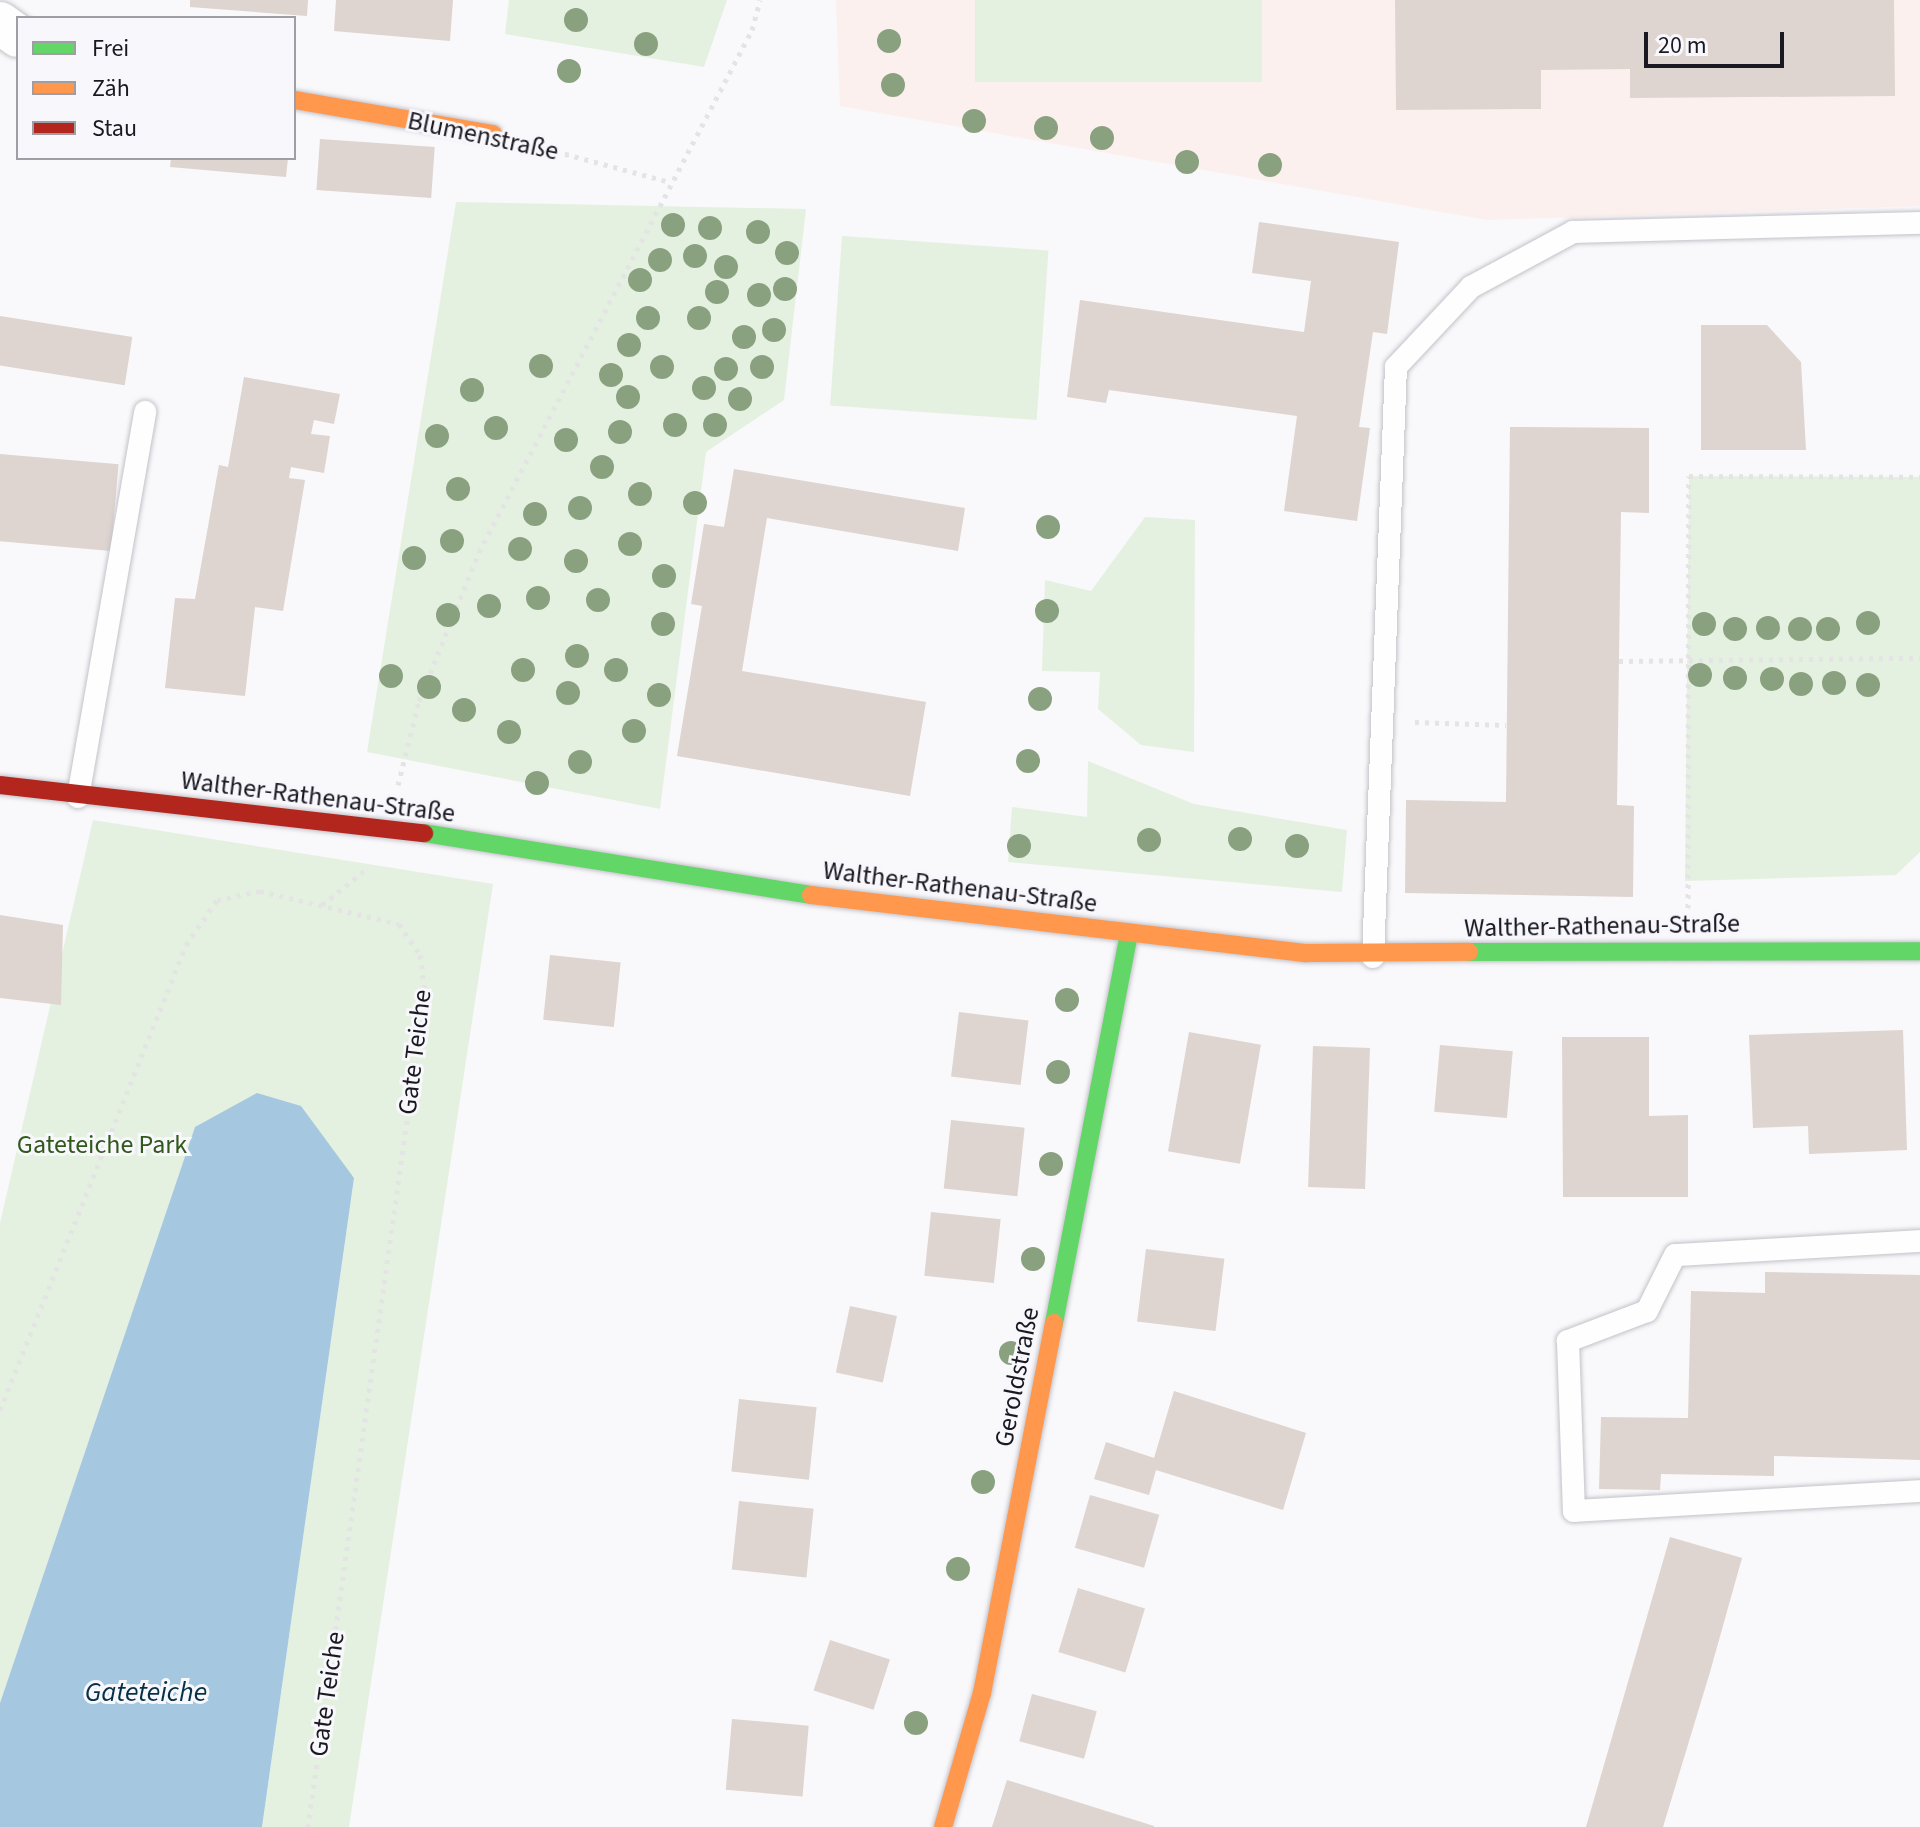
<!DOCTYPE html>
<meta charset="utf-8">
<style>
body{margin:0}
#map{position:relative;width:1920px;height:1827px;overflow:hidden;background:#f9f8fb;font-family:"Source Sans 3",sans-serif}
div>[style]{position:absolute}
.education>*{inset:0;background:#fbf0ed}
.green>*{inset:0;background:#e5f1e0;transform-origin:0 0}
.water>*{inset:0;background:#a5c8e0}
.building>*{inset:0;background:#ded4d0;transform-origin:0 0}
.path>*{height:5px;margin-top:-2.5px;transform-origin:0;background:repeating-linear-gradient(90deg,#e4e4e5 0 4px,transparent 0 10px)}
.roads{filter:drop-shadow(0 0 2px #c3c2c8) drop-shadow(0 0 2px #c3c2c8)}
.lane>*{height:22px;margin:-11px;padding:0 11px;transform-origin:11px;border-radius:11px;background:#fefefe}
.street>*{height:42px;margin:-21px;padding:0 21px;transform-origin:21px;border-radius:21px;background:#fefefe}
.fast>*{height:18px;margin:-9px;padding:0 9px;transform-origin:9px;border-radius:9px;background:#63d668}
.slow>*{height:18px;margin:-9px;padding:0 9px;transform-origin:9px;border-radius:9px;background:#ff974d}
.jam>*{height:18px;margin:-9px;padding:0 9px;transform-origin:9px;border-radius:9px;background:#b3261e}
.trees>*{width:24px;height:24px;margin:-12px;border-radius:50%;background:#8aa180}
span{translate:-50% -50%;white-space:nowrap;text-align:center;line-height:1.15;-webkit-text-stroke:6px #f8f7fc;paint-order:stroke}
.street-label{font-size:26px;color:#1a1922}
.park-label{font-size:26px;color:#30591b}
.water-label{font-size:28px;color:#053047;font-style:italic}
.legend{position:absolute;left:16px;top:16px;width:280px;height:144px;box-sizing:border-box;background:#f8f7fc;border:2px solid #9f9ea5;margin:0;padding:10px 14px;list-style:none;font-size:24px;color:#1a1922}
.legend li{display:flex;align-items:center;gap:16px;height:40px}
.legend b{width:40px;border:2px solid #9f9ea5}
.scale{position:absolute;left:1644px;top:32px;width:140px;height:36px;box-sizing:border-box;border:4px solid #1a1922;border-top:0;padding-left:10px;font-size:24px;line-height:28px;white-space:nowrap;color:#1a1922;-webkit-text-stroke:6px #f8f7fc;paint-order:stroke}
</style>
<div id="map">
<div class="education">
<div style="clip-path:polygon(836px 0,1920px 0,1920px 206px,1487px 220px,840px 106px)"></div>
</div>
<div class="green">
<div style="clip-path:polygon(509px 0,727px 0,704px 67px,505px 34px)"></div>
<div style="left:975px;top:0;width:287px;height:82px"></div>
<div style="clip-path:polygon(456px 202px,806px 209px,784px 400px,706px 452px,660px 809px,367px 752px)"></div>
<div style="left:842px;top:236px;width:207px;height:170px;rotate:4deg"></div>
<div style="clip-path:polygon(1689px 476px,1920px 477px,1920px 852px,1896px 875px,1685px 881px)"></div>
<div style="clip-path:polygon(1145px 517px,1195px 520px,1194px 752px,1141px 745px,1098px 709px,1100px 672px,1042px 671px,1045px 580px,1091px 591px)"></div>
<div style="clip-path:polygon(1088px 761px,1194px 804px,1347px 830px,1342px 892px,1008px 862px,1012px 807px,1087px 817px)"></div>
<div style="clip-path:polygon(93px 820px,493px 884px,349px 1827px,262px 1827px,354px 1178px,195px 1128px,0 1703px,0 1223px)"></div>
</div>
<div class="water">
<div style="clip-path:polygon(257px 1093px,301px 1106px,354px 1178px,262px 1827px,0 1827px,0 1703px,195px 1127px)"></div>
</div>
<div class="building">
<div style="clip-path:polygon(190px 0,308px 0,307px 16px,190px 7px)"></div>
<div style="clip-path:polygon(336px 0,453px 0,450px 41px,334px 31px)"></div>
<div style="clip-path:polygon(1395px 0,1894px 0,1895px 96px,1630px 98px,1630px 69px,1541px 70px,1541px 109px,1396px 110px)"></div>
<div style="left:320px;top:139px;width:115px;height:51px;rotate:4deg"></div>
<div style="clip-path:polygon(171px 158px,288px 158px,286px 177px,170px 167px)"></div>
<div style="clip-path:polygon(1259px 222px,1399px 242px,1387px 334px,1373px 332px,1359px 427px,1370px 428px,1357px 521px,1284px 511px,1297px 416px,1109px 390px,1106px 403px,1067px 397px,1080px 300px,1304px 332px,1311px 281px,1252px 273px)"></div>
<div style="left:0;top:316px;width:134px;height:49px;rotate:9deg"></div>
<div style="clip-path:polygon(1701px 325px,1767px 325px,1801px 362px,1806px 450px,1701px 450px)"></div>
<div style="clip-path:polygon(244px 377px,340px 394px,334px 424px,314px 420px,311px 434px,330px 436px,324px 473px,291px 467px,289px 478px,305px 480px,283px 611px,255px 607px,245px 696px,165px 688px,175px 598px,195px 599px,219px 465px,228px 467px)"></div>
<div style="clip-path:polygon(1510px 427px,1649px 428px,1649px 513px,1621px 512px,1617px 805px,1634px 806px,1633px 897px,1405px 893px,1406px 800px,1506px 802px)"></div>
<div style="left:0;top:454px;width:119px;height:87px;rotate:5deg"></div>
<div style="clip-path:polygon(734px 469px,965px 508px,958px 551px,767px 518px,742px 671px,926px 702px,910px 796px,677px 756px,702px 606px,691px 604px,704px 524px,724px 527px)"></div>
<div style="clip-path:polygon(0 915px,63px 925px,61px 1005px,0 998px)"></div>
<div style="left:550px;top:955px;width:71px;height:65px;rotate:6deg"></div>
<div style="left:959px;top:1012px;width:70px;height:65px;rotate:7deg"></div>
<div style="clip-path:polygon(1903px 1030px,1907px 1150px,1809px 1154px,1808px 1126px,1753px 1128px,1749px 1035px)"></div>
<div style="left:1189px;top:1032px;width:73px;height:121px;rotate:10deg"></div>
<div style="clip-path:polygon(1562px 1037px,1649px 1037px,1649px 1116px,1688px 1115px,1688px 1197px,1563px 1197px)"></div>
<div style="left:1440px;top:1045px;width:73px;height:67px;rotate:5deg"></div>
<div style="left:1313px;top:1046px;width:57px;height:141px;rotate:2deg"></div>
<div style="left:951px;top:1120px;width:74px;height:69px;rotate:6deg"></div>
<div style="left:931px;top:1212px;width:70px;height:64px;rotate:6deg"></div>
<div style="left:1146px;top:1249px;width:79px;height:73px;rotate:7deg"></div>
<div style="clip-path:polygon(1765px 1272px,1920px 1275px,1920px 1460px,1774px 1456px,1774px 1476px,1661px 1474px,1660px 1490px,1599px 1489px,1601px 1417px,1688px 1418px,1691px 1291px,1765px 1293px)"></div>
<div style="left:850px;top:1306px;width:48px;height:68px;rotate:12deg"></div>
<div style="clip-path:polygon(1174px 1391px,1306px 1433px,1283px 1510px,1156px 1470px,1149px 1495px,1094px 1479px,1106px 1442px,1154px 1458px)"></div>
<div style="left:739px;top:1399px;width:78px;height:73px;rotate:6deg"></div>
<div style="left:1090px;top:1495px;width:72px;height:55px;rotate:16deg"></div>
<div style="left:739px;top:1501px;width:75px;height:69px;rotate:6deg"></div>
<div style="clip-path:polygon(1670px 1537px,1742px 1558px,1710px 1672px,1663px 1827px,1586px 1827px)"></div>
<div style="left:1078px;top:1588px;width:70px;height:67px;rotate:17deg"></div>
<div style="left:830px;top:1640px;width:63px;height:53px;rotate:18deg"></div>
<div style="left:1032px;top:1694px;width:67px;height:49px;rotate:15deg"></div>
<div style="left:732px;top:1719px;width:77px;height:71px;rotate:5deg"></div>
<div style="clip-path:polygon(1007px 1780px,1154px 1826px,1154px 1827px,992px 1827px)"></div>
</div>
<div class="path">
<div style="left:536px;top:146px;width:138px;rotate:15.1deg"></div>
<div style="left:1619px;top:661px;width:301px;rotate:-0.6deg"></div>
<div style="left:1415px;top:722px;width:91px;rotate:1.9deg"></div>
<div style="left:398px;top:785px;width:87px;rotate:-76deg"></div>
<div style="left:419px;top:701px;width:161px;rotate:-68.1deg"></div>
<div style="left:479px;top:552px;width:589px;rotate:-62.39deg"></div>
<div style="left:752px;top:30px;width:31px;rotate:-75deg"></div>
<div style="left:322px;top:905px;width:54px;rotate:-39deg"></div>
<div style="left:1688px;top:908px;width:432px;rotate:-89.9deg"></div>
<div style="left:1689px;top:476px;width:231px;rotate:0.2deg"></div>
<div style="left:0;top:1410px;width:501px;rotate:-68.2deg"></div>
<div style="left:186px;top:945px;width:55px;rotate:-55.4deg"></div>
<div style="left:217px;top:900px;width:44px;rotate:-11.8deg"></div>
<div style="left:260px;top:891px;width:143px;rotate:13.4deg"></div>
<div style="left:399px;top:924px;width:37px;rotate:56deg"></div>
<div style="left:420px;top:955px;width:37px;rotate:82deg"></div>
<div style="left:425px;top:992px;width:843px;rotate:97.98deg"></div>
</div>
<div class="roads">
<div class="lane">
<div style="left:78px;top:797px;width:391px;rotate:-80.1deg"></div>
<div style="left:1373px;top:957px;width:590px;rotate:-87.77deg"></div>
<div style="left:1396px;top:367px;width:110px;rotate:-46.8deg"></div>
<div style="left:1471px;top:287px;width:116px;rotate:-28.3deg"></div>
<div style="left:1573px;top:232px;width:347px;rotate:-1.5deg"></div>
<div style="left:1920px;top:1241px;width:245px;rotate:176.7deg"></div>
<div style="left:1675px;top:1255px;width:63px;rotate:116.6deg"></div>
<div style="left:1647px;top:1311px;width:85px;rotate:159.2deg"></div>
<div style="left:1568px;top:1341px;width:170px;rotate:88deg"></div>
<div style="left:1574px;top:1511px;width:347px;rotate:-3.3deg"></div>
</div>
<div class="street">
<div style="left:0;top:23px;width:22px;rotate:36deg"></div>
</div>
<div class="fast">
<div style="left:424px;top:833px;width:392px;rotate:9.1deg"></div>
<div style="left:1469px;top:952px;width:451px;rotate:-0.1deg"></div>
<div style="left:1054px;top:1323px;width:396px;rotate:-79.1deg"></div>
</div>
<div class="slow">
<div style="left:294px;top:100px;width:202px;rotate:9.7deg"></div>
<div style="left:811px;top:895px;width:499px;rotate:6.7deg"></div>
<div style="left:1307px;top:953px;width:162px;rotate:-0.4deg"></div>
<div style="left:943px;top:1827px;width:140px;rotate:-73.8deg"></div>
<div style="left:982px;top:1693px;width:377px;rotate:-79deg"></div>
</div>
<div class="jam">
<div style="left:0;top:785px;width:427px;rotate:6.5deg"></div>
</div>
</div>
<div class="trees">
<div style="left:576px;top:20px"></div>
<div style="left:889px;top:41px"></div>
<div style="left:646px;top:44px"></div>
<div style="left:569px;top:71px"></div>
<div style="left:893px;top:85px"></div>
<div style="left:974px;top:121px"></div>
<div style="left:1046px;top:128px"></div>
<div style="left:1102px;top:138px"></div>
<div style="left:1187px;top:162px"></div>
<div style="left:1270px;top:165px"></div>
<div style="left:673px;top:225px"></div>
<div style="left:710px;top:228px"></div>
<div style="left:758px;top:232px"></div>
<div style="left:787px;top:253px"></div>
<div style="left:695px;top:256px"></div>
<div style="left:660px;top:260px"></div>
<div style="left:726px;top:267px"></div>
<div style="left:640px;top:280px"></div>
<div style="left:785px;top:289px"></div>
<div style="left:717px;top:292px"></div>
<div style="left:759px;top:295px"></div>
<div style="left:648px;top:318px"></div>
<div style="left:699px;top:318px"></div>
<div style="left:774px;top:330px"></div>
<div style="left:744px;top:337px"></div>
<div style="left:629px;top:345px"></div>
<div style="left:541px;top:366px"></div>
<div style="left:662px;top:367px"></div>
<div style="left:762px;top:367px"></div>
<div style="left:726px;top:369px"></div>
<div style="left:611px;top:375px"></div>
<div style="left:704px;top:388px"></div>
<div style="left:472px;top:390px"></div>
<div style="left:628px;top:397px"></div>
<div style="left:740px;top:399px"></div>
<div style="left:675px;top:425px"></div>
<div style="left:715px;top:425px"></div>
<div style="left:496px;top:428px"></div>
<div style="left:620px;top:432px"></div>
<div style="left:437px;top:436px"></div>
<div style="left:566px;top:440px"></div>
<div style="left:602px;top:467px"></div>
<div style="left:458px;top:489px"></div>
<div style="left:640px;top:494px"></div>
<div style="left:695px;top:503px"></div>
<div style="left:580px;top:508px"></div>
<div style="left:535px;top:514px"></div>
<div style="left:1048px;top:527px"></div>
<div style="left:452px;top:541px"></div>
<div style="left:630px;top:544px"></div>
<div style="left:520px;top:549px"></div>
<div style="left:414px;top:558px"></div>
<div style="left:576px;top:561px"></div>
<div style="left:664px;top:576px"></div>
<div style="left:538px;top:598px"></div>
<div style="left:598px;top:600px"></div>
<div style="left:489px;top:606px"></div>
<div style="left:1047px;top:611px"></div>
<div style="left:448px;top:615px"></div>
<div style="left:1868px;top:623px"></div>
<div style="left:663px;top:624px"></div>
<div style="left:1704px;top:624px"></div>
<div style="left:1768px;top:628px"></div>
<div style="left:1735px;top:629px"></div>
<div style="left:1800px;top:629px"></div>
<div style="left:1828px;top:629px"></div>
<div style="left:577px;top:656px"></div>
<div style="left:523px;top:670px"></div>
<div style="left:616px;top:670px"></div>
<div style="left:1700px;top:675px"></div>
<div style="left:391px;top:676px"></div>
<div style="left:1735px;top:678px"></div>
<div style="left:1772px;top:679px"></div>
<div style="left:1834px;top:683px"></div>
<div style="left:1801px;top:684px"></div>
<div style="left:1868px;top:685px"></div>
<div style="left:429px;top:687px"></div>
<div style="left:568px;top:693px"></div>
<div style="left:659px;top:695px"></div>
<div style="left:1040px;top:699px"></div>
<div style="left:464px;top:710px"></div>
<div style="left:634px;top:731px"></div>
<div style="left:509px;top:732px"></div>
<div style="left:1028px;top:761px"></div>
<div style="left:580px;top:762px"></div>
<div style="left:537px;top:783px"></div>
<div style="left:1240px;top:839px"></div>
<div style="left:1149px;top:840px"></div>
<div style="left:1019px;top:846px"></div>
<div style="left:1297px;top:846px"></div>
<div style="left:1067px;top:1000px"></div>
<div style="left:1058px;top:1072px"></div>
<div style="left:1051px;top:1164px"></div>
<div style="left:1033px;top:1259px"></div>
<div style="left:1011px;top:1353px"></div>
<div style="left:983px;top:1482px"></div>
<div style="left:958px;top:1569px"></div>
<div style="left:916px;top:1723px"></div>
</div>
<div class="street-label">
<span style="left:483px;top:136px;rotate:12deg">Blumenstraße</span>
<span style="left:318px;top:797px;rotate:7deg">Walther-Rathenau-Straße</span>
<span style="left:960px;top:887px;rotate:7deg">Walther-Rathenau-Straße</span>
<span style="left:1602px;top:926px;rotate:-1deg">Walther-Rathenau-Straße</span>
<span style="left:415px;top:1052px;rotate:-83deg">Gate Teiche</span>
<span style="left:1017px;top:1377px;rotate:-79deg">Geroldstraße</span>
<span style="left:327px;top:1694px;rotate:-82deg">Gate Teiche</span>
</div>
<div class="park-label">
<span style="left:102px;top:1145px">Gateteiche Park</span>
</div>
<div class="water-label">
<span style="left:146px;top:1692px">Gateteiche</span>
</div>
<ul class="legend">
<li><b style="height:10px;background:#63d668"></b>Frei</li>
<li><b style="height:10px;background:#ff974d"></b>Zäh</li>
<li><b style="height:10px;background:#b3261e"></b>Stau</li>
</ul>
<div class="scale">20 m</div>
</div>
